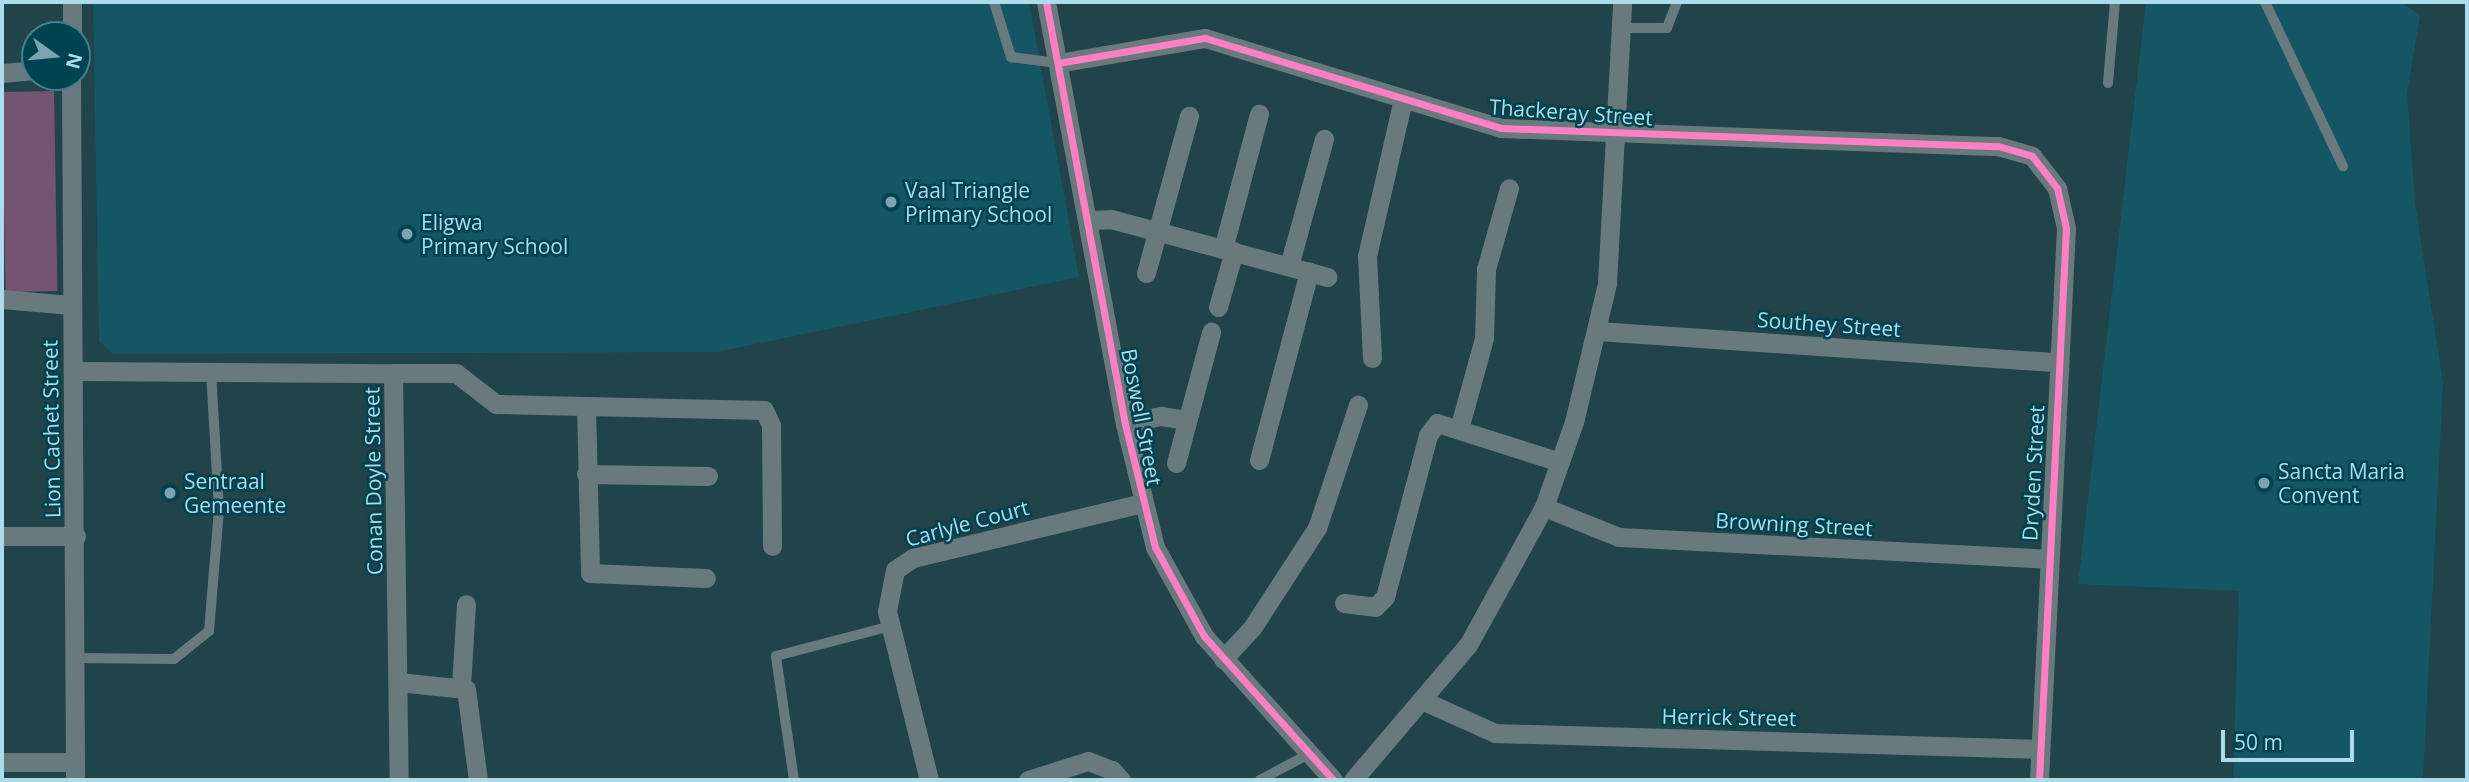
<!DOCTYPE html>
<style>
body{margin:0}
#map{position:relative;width:2469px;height:782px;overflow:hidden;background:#21434a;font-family:"Open Sans",sans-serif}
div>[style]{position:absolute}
.built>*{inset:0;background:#155664}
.green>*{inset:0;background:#745471;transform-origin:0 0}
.service>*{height:10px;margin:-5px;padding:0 5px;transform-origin:5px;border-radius:5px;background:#697a7e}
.minor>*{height:19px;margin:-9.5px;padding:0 9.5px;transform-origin:9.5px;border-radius:9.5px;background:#697a7e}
.cycleway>*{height:7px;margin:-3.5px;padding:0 3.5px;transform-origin:3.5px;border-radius:3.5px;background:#ff80c0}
.dots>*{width:19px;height:19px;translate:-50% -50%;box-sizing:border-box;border:4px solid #004350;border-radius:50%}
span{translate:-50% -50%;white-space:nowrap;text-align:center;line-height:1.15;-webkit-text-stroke:5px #004350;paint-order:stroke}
.street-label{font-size:21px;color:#acdce9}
.poi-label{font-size:21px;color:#acdce9}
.left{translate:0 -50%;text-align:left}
.frame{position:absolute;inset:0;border:4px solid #acdce9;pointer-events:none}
.north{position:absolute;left:21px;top:21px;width:70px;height:70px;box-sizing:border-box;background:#004350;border:2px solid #45808d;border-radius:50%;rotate:105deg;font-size:19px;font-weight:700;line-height:28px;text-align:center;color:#acdce9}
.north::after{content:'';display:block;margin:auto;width:24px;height:32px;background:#7ba6b1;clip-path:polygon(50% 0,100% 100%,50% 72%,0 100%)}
.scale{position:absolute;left:2221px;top:730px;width:133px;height:32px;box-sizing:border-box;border:4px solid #acdce9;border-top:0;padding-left:9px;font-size:21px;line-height:24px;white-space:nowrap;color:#acdce9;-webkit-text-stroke:5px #004350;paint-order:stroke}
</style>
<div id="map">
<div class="built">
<div style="clip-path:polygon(93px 2px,1029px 2px,1079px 277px,717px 352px,113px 354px,99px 341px)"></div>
<div style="clip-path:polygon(2146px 2px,2401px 2px,2420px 15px,2407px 93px,2415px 203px,2443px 383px,2423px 780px,2233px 780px,2239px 591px,2078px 584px)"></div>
</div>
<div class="green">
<div style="left:54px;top:91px;width:200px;height:52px;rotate:89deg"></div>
</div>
<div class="service">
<div style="left:994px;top:2px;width:58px;rotate:72.8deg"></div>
<div style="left:1011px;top:57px;width:47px;rotate:7.3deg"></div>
<div style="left:2265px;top:2px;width:182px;rotate:64.6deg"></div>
<div style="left:1620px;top:28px;width:47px"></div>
<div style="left:1667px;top:28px;width:28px;rotate:-69deg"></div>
<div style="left:2108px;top:83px;width:81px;rotate:-85.1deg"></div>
<div style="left:75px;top:658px;width:99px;rotate:0.6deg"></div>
<div style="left:174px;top:659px;width:45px;rotate:-38.7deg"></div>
<div style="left:209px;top:631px;width:121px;rotate:-85.3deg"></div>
<div style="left:219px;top:510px;width:139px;rotate:-93.3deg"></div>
<div style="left:794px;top:780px;width:125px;rotate:-98.3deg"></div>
<div style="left:776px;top:656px;width:119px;rotate:-14.6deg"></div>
<div style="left:1260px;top:780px;width:55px;rotate:-28deg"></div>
</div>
<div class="minor">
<div style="left:1046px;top:2px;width:429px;rotate:79.4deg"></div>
<div style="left:1125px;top:424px;width:127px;rotate:76.3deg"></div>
<div style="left:1155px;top:547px;width:102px;rotate:61.2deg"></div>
<div style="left:1204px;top:636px;width:193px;rotate:48.1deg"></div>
<div style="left:72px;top:35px;width:33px;rotate:-90deg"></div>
<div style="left:1058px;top:63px;width:149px;rotate:-9.7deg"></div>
<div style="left:1205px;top:38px;width:309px;rotate:16.9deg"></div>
<div style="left:1501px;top:128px;width:497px;rotate:2.1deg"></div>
<div style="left:1998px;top:146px;width:35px;rotate:16deg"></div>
<div style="left:2032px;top:156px;width:41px;rotate:52deg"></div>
<div style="left:2057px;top:188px;width:41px;rotate:77.3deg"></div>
<div style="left:2066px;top:228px;width:553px;rotate:92.8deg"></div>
<div style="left:2px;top:73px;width:33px;rotate:-5deg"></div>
<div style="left:71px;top:77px;width:703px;rotate:89.67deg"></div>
<div style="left:1088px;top:220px;width:23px;rotate:-2deg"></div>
<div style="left:1111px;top:219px;width:224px;rotate:15deg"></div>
<div style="left:1223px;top:249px;width:140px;rotate:-75.1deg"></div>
<div style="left:1289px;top:266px;width:132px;rotate:-74.6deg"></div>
<div style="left:1146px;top:273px;width:163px;rotate:-74.7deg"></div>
<div style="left:2px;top:299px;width:69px;rotate:5deg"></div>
<div style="left:1218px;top:307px;width:58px;rotate:-74.1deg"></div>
<div style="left:1598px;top:331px;width:460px;rotate:3.9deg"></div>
<div style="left:1372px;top:358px;width:102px;rotate:-92.8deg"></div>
<div style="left:1367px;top:256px;width:161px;rotate:-77.1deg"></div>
<div style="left:74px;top:371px;width:319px;rotate:0.4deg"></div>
<div style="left:393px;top:373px;width:407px;rotate:89.2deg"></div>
<div style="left:393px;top:373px;width:63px"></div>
<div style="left:456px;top:373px;width:51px;rotate:37.8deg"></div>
<div style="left:496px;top:404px;width:268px;rotate:1.3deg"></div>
<div style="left:764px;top:410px;width:17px;rotate:65deg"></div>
<div style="left:771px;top:425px;width:121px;rotate:89.5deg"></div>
<div style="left:586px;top:406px;width:167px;rotate:88.6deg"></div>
<div style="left:590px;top:573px;width:116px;rotate:2.5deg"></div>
<div style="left:1125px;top:424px;width:37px;rotate:-13deg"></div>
<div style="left:1161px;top:416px;width:26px;rotate:9deg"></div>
<div style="left:1459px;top:429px;width:94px;rotate:-74.6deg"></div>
<div style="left:1484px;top:338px;width:69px;rotate:-88.3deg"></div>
<div style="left:1486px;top:269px;width:84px;rotate:-74.1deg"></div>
<div style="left:1259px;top:460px;width:195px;rotate:-75.1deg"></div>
<div style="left:1176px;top:463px;width:136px;rotate:-75deg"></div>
<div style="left:586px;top:474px;width:122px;rotate:0.9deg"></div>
<div style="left:1544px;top:507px;width:81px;rotate:21.8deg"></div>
<div style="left:1619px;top:537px;width:429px;rotate:2.9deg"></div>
<div style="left:2px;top:536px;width:74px"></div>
<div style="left:1344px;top:603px;width:31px;rotate:7deg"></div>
<div style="left:1375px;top:607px;width:14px;rotate:-45deg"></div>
<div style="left:1385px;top:597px;width:168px;rotate:-75.1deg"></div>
<div style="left:1428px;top:435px;width:15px;rotate:-53deg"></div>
<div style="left:1437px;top:423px;width:129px;rotate:17.6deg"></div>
<div style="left:1223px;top:659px;width:42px;rotate:-46.9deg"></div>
<div style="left:1252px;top:628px;width:119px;rotate:-57deg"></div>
<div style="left:1317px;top:528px;width:130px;rotate:-71.6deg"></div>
<div style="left:398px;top:682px;width:68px;rotate:5.9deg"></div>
<div style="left:466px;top:689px;width:92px;rotate:82.5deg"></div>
<div style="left:461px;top:686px;width:82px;rotate:-86.5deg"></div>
<div style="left:1426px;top:702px;width:76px;rotate:24.2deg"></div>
<div style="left:1495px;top:733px;width:545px;rotate:1.68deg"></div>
<div style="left:2px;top:762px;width:72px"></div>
<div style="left:929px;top:780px;width:174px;rotate:-104deg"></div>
<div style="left:887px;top:611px;width:42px;rotate:-79deg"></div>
<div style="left:895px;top:570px;width:22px;rotate:-34deg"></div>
<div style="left:913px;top:558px;width:236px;rotate:-13.5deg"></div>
<div style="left:1028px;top:780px;width:63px;rotate:-17.6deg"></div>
<div style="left:1088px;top:761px;width:26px;rotate:21deg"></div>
<div style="left:1112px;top:770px;width:13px;rotate:48deg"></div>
<div style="left:1353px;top:780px;width:177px;rotate:-49.6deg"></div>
<div style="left:1468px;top:645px;width:158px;rotate:-61.2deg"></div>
<div style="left:1544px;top:507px;width:90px;rotate:-70.6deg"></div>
<div style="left:1574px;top:422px;width:143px;rotate:-76.6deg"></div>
<div style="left:1607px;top:283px;width:281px;rotate:-86.9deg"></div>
</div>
<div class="cycleway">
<div style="left:1046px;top:2px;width:429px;rotate:79.4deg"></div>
<div style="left:1125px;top:424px;width:127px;rotate:76.3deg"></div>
<div style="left:1155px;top:547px;width:102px;rotate:61.2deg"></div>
<div style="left:1204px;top:636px;width:193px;rotate:48.1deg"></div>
<div style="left:1058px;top:63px;width:149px;rotate:-9.7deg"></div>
<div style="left:1205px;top:38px;width:309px;rotate:16.9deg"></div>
<div style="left:1501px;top:128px;width:497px;rotate:2.1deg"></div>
<div style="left:1998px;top:146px;width:35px;rotate:16deg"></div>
<div style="left:2032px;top:156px;width:41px;rotate:52deg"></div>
<div style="left:2057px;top:188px;width:41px;rotate:77.3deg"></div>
<div style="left:2066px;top:228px;width:553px;rotate:92.8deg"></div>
</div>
<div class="dots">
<div style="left:891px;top:202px;background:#7ba6b1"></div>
<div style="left:407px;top:234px;background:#7ba6b1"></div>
<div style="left:2264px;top:483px;background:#7ba6b1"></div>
<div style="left:170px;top:493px;background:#7ba6b1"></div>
</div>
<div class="street-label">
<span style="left:1571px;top:112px;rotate:4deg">Thackeray Street</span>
<span style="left:1829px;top:324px;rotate:4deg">Southey Street</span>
<span style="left:1142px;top:417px;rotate:79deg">Boswell Street</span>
<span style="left:51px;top:429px;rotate:-91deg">Lion Cachet Street</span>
<span style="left:2033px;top:473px;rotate:-87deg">Dryden Street</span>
<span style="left:373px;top:481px;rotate:-91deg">Conan Doyle Street</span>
<span style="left:967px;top:523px;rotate:-15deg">Carlyle Court</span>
<span style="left:1794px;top:524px;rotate:3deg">Browning Street</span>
<span style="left:1729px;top:717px;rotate:1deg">Herrick Street</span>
</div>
<div class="poi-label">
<span class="left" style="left:905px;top:202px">Vaal Triangle<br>Primary School</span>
<span class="left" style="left:421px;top:234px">Eligwa<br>Primary School</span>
<span class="left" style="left:2278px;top:483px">Sancta Maria<br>Convent</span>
<span class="left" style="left:184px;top:493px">Sentraal<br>Gemeente</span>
</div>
<div class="frame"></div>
<div class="north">N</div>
<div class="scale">50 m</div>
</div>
